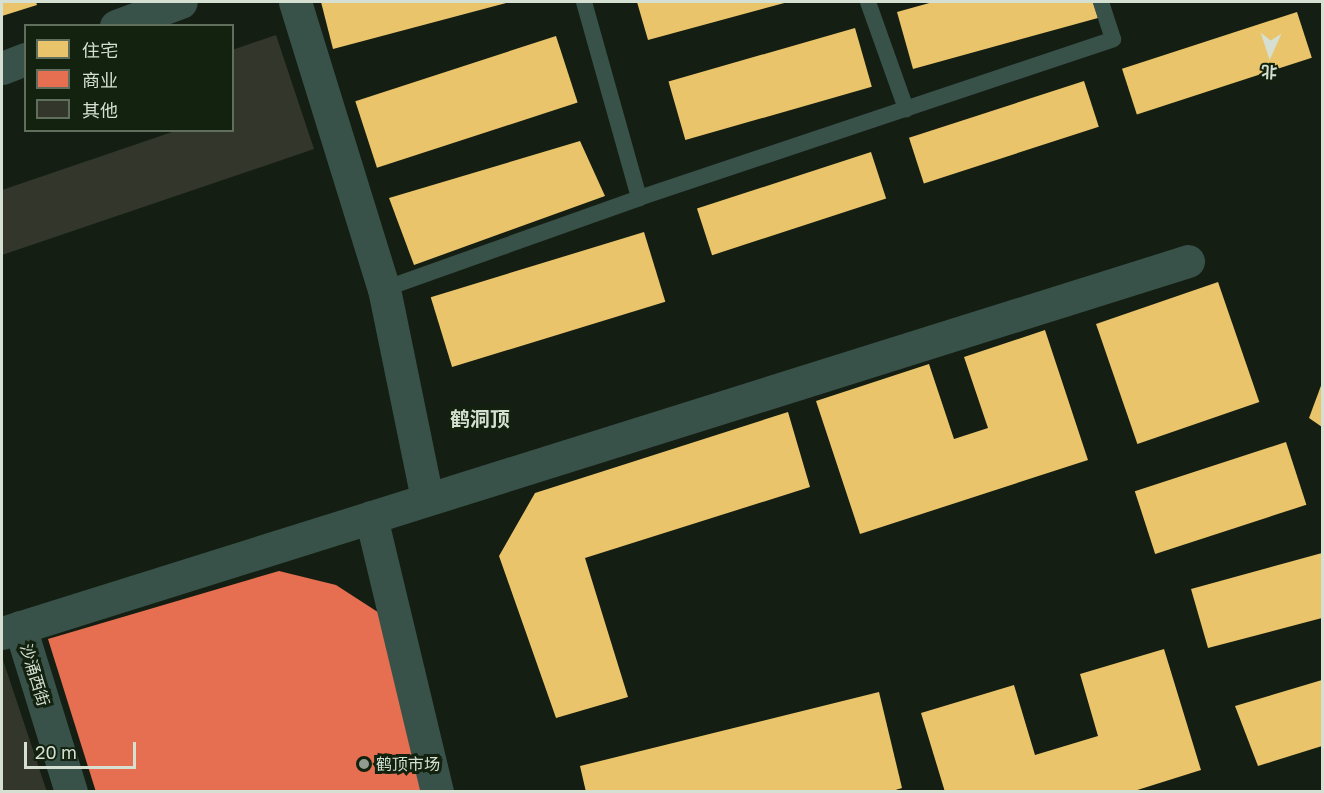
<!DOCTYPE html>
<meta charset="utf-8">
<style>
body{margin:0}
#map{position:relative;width:1324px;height:793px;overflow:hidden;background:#151e13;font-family:"Golos Text","Noto Sans SC",sans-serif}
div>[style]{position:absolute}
.homes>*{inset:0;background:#e9c46a;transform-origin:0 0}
.shops>*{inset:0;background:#e76f51}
.building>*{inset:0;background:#32362b}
.service>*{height:16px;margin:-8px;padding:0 8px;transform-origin:8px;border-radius:8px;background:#38524a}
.minor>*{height:33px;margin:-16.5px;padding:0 16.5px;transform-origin:16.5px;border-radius:16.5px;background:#38524a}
.dots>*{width:16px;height:16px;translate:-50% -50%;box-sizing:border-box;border:3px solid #12220f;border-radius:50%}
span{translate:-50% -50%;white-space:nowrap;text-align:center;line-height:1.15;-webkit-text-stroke:6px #12220f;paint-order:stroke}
.street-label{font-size:16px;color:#d5dfd2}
.poi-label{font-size:16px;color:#d5dfd2}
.left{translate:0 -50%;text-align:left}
.quarter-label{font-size:20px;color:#d5dfd2;font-weight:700}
.frame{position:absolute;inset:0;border:3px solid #d5dfd2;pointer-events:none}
.legend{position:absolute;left:24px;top:24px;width:210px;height:108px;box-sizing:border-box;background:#12220f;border:2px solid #606e5d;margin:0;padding:8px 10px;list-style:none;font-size:18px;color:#d5dfd2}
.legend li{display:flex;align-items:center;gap:12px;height:30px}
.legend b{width:30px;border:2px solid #606e5d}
.north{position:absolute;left:1240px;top:24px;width:60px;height:60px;-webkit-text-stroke:4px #12220f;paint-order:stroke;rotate:183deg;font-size:16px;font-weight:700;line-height:24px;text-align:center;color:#d5dfd2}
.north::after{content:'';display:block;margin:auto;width:21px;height:27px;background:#d5dfd2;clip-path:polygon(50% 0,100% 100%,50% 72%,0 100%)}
.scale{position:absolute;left:24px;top:742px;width:112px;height:27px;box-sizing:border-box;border:3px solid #d5dfd2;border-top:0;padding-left:8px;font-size:18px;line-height:21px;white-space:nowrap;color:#d5dfd2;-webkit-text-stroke:4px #12220f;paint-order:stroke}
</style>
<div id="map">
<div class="homes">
<div style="clip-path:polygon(2px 2px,36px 2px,37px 5px,2px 16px)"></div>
<div style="clip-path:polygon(321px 2px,510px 2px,333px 49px)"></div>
<div style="clip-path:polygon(637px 2px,788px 2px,648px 40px)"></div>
<div style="clip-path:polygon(933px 2px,1093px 2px,1098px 18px,913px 69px,897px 12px)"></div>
<div style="left:1297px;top:12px;width:48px;height:184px;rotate:72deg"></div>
<div style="left:855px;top:28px;width:61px;height:194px;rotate:74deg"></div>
<div style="left:556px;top:36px;width:70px;height:211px;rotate:72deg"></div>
<div style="left:1084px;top:81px;width:48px;height:184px;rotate:72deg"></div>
<div style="clip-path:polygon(580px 141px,605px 196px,414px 265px,389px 198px)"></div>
<div style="left:871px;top:152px;width:49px;height:183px;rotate:72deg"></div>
<div style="left:644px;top:232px;width:73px;height:223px;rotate:73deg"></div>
<div style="left:1218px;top:282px;width:127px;height:129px;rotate:71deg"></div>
<div style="clip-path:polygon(1045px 330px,1088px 460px,860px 534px,816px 401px,929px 364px,954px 439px,988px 428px,964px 357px)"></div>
<div style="clip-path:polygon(1322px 383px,1322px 427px,1309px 418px)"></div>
<div style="clip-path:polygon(788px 412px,810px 487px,585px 558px,628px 697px,556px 718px,499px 556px,535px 493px)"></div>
<div style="left:1286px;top:442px;width:66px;height:159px;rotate:72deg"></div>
<div style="clip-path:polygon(1322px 553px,1322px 618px,1208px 648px,1191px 589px)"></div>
<div style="clip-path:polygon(1164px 649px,1201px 770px,1131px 792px,945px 792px,921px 713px,1014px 685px,1035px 755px,1098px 736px,1080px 674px)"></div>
<div style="clip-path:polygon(1322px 680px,1322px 746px,1258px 766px,1235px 706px)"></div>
<div style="clip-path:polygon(879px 692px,902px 788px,889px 792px,586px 792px,580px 766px)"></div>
</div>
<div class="shops">
<div style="clip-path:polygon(279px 571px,336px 585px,387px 618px,425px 792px,96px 792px,48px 639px)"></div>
</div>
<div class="building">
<div style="clip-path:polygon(276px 35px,314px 149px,2px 255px,2px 190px,178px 130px,232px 130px,232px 50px)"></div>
<div style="clip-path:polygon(2px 657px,47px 792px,2px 792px)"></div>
</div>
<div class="service">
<div style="left:584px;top:2px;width:204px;rotate:74.3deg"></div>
<div style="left:868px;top:2px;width:114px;rotate:70.4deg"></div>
<div style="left:384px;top:289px;width:271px;rotate:-19.6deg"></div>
<div style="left:639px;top:198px;width:500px;rotate:-18.5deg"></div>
<div style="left:1113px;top:39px;width:39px;rotate:-108deg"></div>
</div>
<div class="minor">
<div style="left:295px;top:2px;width:300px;rotate:72.8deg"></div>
<div style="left:384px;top:289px;width:214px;rotate:78.4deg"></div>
<div style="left:116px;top:26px;width:69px;rotate:-20.3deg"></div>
<div style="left:2px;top:68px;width:26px;rotate:-21deg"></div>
<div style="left:371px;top:517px;width:283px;rotate:76.5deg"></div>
<div style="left:20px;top:627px;width:173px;rotate:72.8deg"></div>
<div style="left:2px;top:633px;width:1243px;rotate:-17.41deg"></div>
</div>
<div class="dots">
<div style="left:364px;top:764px;background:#929b8f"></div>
</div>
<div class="street-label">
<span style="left:35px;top:675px;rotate:73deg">沙涌西街</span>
</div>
<div class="poi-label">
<span class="left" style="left:376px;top:764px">鹤顶市场</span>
</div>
<div class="quarter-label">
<span style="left:480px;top:418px">鹤洞顶</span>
</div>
<div class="frame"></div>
<ul class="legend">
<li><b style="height:16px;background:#e9c46a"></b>住宅</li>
<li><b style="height:16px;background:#e76f51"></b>商业</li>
<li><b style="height:16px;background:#32362b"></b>其他</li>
</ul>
<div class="north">北</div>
<div class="scale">20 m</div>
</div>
